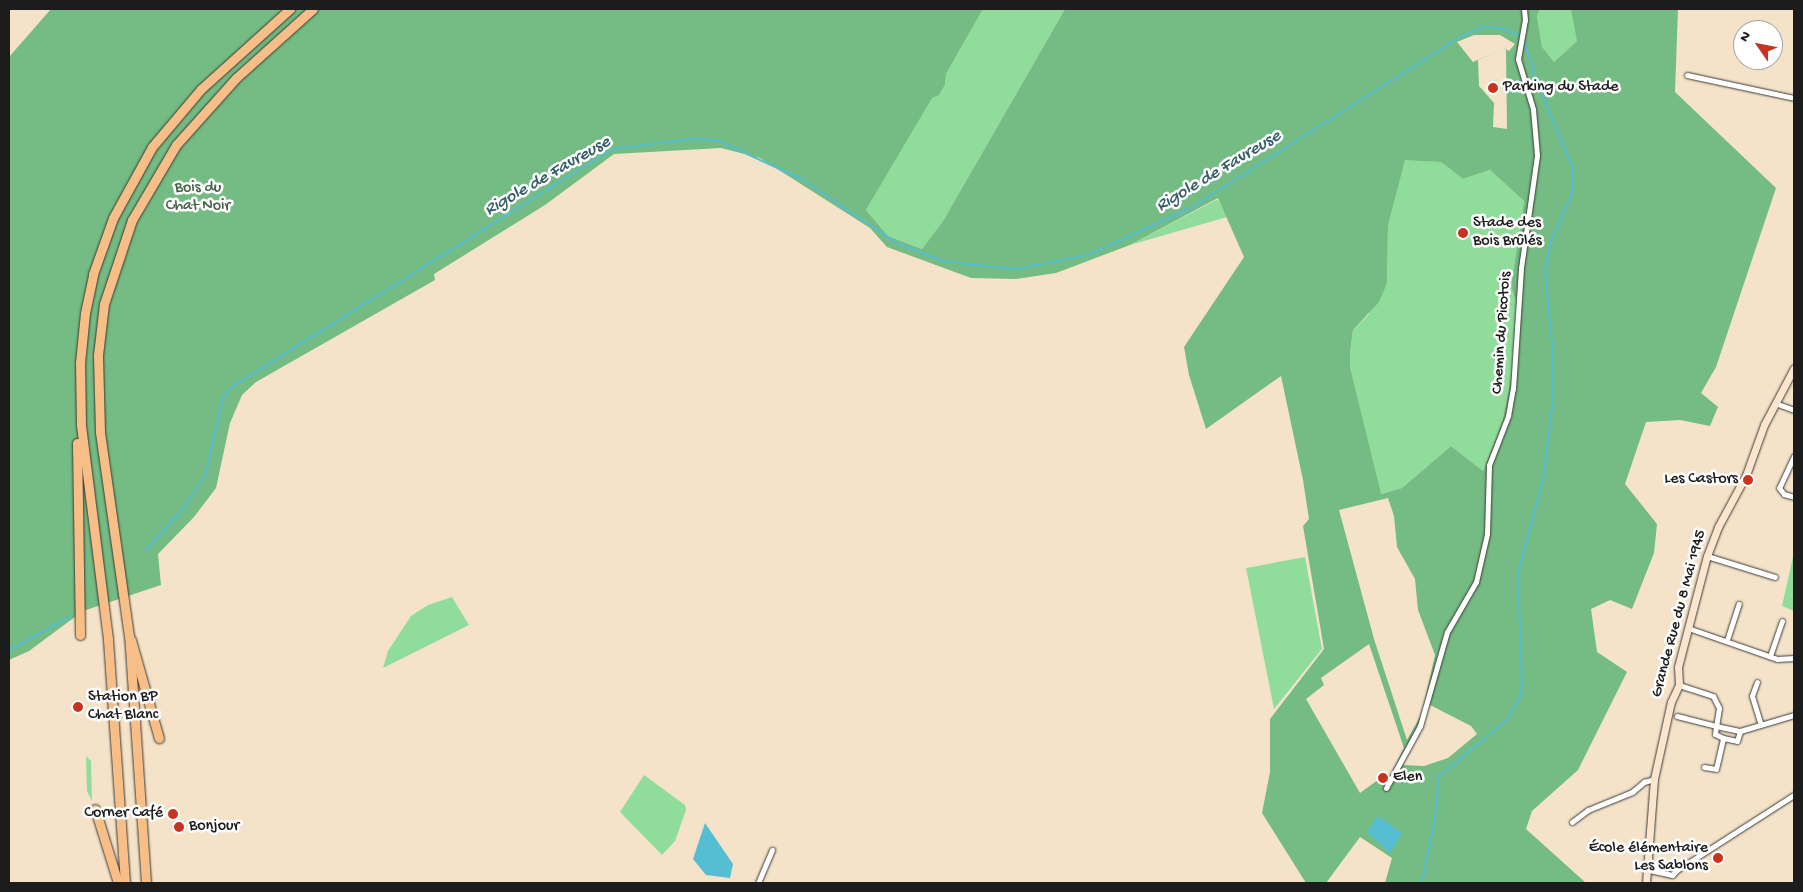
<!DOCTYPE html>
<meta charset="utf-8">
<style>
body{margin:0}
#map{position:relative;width:1803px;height:892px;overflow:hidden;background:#f4e3c9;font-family:"Gochi Hand",sans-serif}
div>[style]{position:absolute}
.green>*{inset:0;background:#90dd9b}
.forest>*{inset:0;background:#74bc83}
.water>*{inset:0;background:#56bed3}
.stream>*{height:2px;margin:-1px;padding:0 1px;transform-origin:1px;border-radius:1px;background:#56bed3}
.roads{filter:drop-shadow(0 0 1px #3c3a36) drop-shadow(0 0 1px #3c3a36)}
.street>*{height:5px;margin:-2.5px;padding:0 2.5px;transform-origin:2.5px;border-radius:2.5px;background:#fff}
.secondary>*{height:7px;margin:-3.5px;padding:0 3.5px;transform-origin:3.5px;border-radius:3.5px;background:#fce5cf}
.highway>*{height:9px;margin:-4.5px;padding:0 4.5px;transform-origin:4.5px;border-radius:4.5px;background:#f7be87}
.dots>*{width:14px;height:14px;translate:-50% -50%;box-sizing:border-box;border:2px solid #fff;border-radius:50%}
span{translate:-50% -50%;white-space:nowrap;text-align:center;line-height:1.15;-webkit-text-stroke:5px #fff;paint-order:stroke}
.poi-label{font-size:16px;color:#1c1c1c}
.left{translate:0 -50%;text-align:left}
.right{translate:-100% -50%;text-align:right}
.park-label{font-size:16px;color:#456048}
.street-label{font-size:16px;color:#1c1c1c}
.water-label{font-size:18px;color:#335d65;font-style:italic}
.frame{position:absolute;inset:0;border:10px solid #1c1c1c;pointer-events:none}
.north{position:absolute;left:1733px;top:20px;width:50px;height:50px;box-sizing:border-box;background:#fff;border:1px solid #a4a4a4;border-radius:50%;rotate:303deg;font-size:14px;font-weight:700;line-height:20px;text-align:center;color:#1c1c1c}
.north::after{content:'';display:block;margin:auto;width:18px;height:22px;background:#c8321e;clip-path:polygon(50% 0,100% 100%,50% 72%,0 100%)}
</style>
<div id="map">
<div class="green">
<div style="clip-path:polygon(983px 9px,1065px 9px,943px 221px,922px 249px,888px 236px,866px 210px,932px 97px,939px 95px,945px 85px,946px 74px)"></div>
<div style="clip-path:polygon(1540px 9px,1571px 9px,1575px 20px,1577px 41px,1554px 62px,1542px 48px,1537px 16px)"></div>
<div style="clip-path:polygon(1405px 159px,1441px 162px,1463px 179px,1490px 170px,1524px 201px,1511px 286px,1516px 302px,1514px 361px,1503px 419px,1483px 471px,1451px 446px,1402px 488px,1380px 494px,1350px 367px,1350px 353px,1353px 330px,1368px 315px,1387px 283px,1388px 226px)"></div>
<div style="clip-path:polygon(1218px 199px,1227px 217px,1130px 245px)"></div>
<div style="clip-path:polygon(1305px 557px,1322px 649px,1274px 709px,1246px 568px)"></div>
<div style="clip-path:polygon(1793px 557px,1794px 557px,1794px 611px,1782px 606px)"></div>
<div style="clip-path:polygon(452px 597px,469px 625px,383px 668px,388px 651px,411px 616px,428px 605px)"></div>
<div style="clip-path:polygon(86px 756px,91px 761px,92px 801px,87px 791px)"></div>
<div style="clip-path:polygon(644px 775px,685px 805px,686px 810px,675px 841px,662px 855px,620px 812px)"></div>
</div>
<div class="forest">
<div style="clip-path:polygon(evenodd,51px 9px,983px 9px,946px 74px,945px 85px,939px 95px,932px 98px,866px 210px,888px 236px,922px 249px,943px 221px,1065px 9px,1540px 9px,1537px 16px,1542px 47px,1554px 62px,1577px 41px,1571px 9px,1678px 9px,1675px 92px,1776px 188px,1716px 367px,1701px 393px,1718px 407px,1710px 426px,1680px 420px,1646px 422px,1625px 484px,1657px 524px,1654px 553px,1632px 609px,1610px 600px,1591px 609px,1597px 652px,1627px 672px,1578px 770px,1532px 811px,1526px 829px,1586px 883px,1385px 883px,1392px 858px,1360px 837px,1326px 883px,1306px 883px,1262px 813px,1270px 772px,1270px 719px,1324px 649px,1303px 526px,1309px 519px,1303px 480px,1281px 376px,1206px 429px,1189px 375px,1184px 347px,1244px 257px,1218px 198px,1130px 245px,1056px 273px,1016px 279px,971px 278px,887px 247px,870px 228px,760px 158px,721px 148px,614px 154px,545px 205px,434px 274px,435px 280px,256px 382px,242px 395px,230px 423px,216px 488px,194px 517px,158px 554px,161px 585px,83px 611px,29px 651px,9px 660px,9px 57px,51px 9px,1474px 35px,1500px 35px,1515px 44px,1509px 51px,1504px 48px,1473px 62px,1457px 42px,1474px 35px,51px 9px,1504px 48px,1506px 50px,1507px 129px,1493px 127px,1494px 103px,1479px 86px,1478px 60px,1504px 48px,51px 9px,1405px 160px,1441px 162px,1463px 179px,1490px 170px,1524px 201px,1511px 286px,1516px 302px,1514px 361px,1503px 419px,1483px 471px,1451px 446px,1402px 488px,1381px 494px,1350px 367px,1350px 353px,1353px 330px,1379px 302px,1387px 283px,1388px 226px,1405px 160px,51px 9px,1388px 498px,1394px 516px,1397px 547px,1415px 579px,1418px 610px,1435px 655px,1422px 713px,1407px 740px,1374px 639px,1339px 510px,1388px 498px,51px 9px,1369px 644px,1404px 748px,1390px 776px,1386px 774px,1360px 793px,1306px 699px,1324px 685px,1321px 678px,1369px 644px,51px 9px,1430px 705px,1471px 726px,1477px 734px,1448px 758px,1424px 766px,1403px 765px,1430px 705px)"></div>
</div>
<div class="water">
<div style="clip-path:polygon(1378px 816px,1402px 833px,1390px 853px,1367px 832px)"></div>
<div style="clip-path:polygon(705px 823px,733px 864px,730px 878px,706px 875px,693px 859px)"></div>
</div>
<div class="stream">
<div style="left:146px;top:550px;width:47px;rotate:-47.6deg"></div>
<div style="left:178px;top:515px;width:47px;rotate:-54.6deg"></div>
<div style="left:205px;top:477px;width:81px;rotate:-77.2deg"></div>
<div style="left:223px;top:398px;width:12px;rotate:-55deg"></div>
<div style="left:230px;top:388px;width:451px;rotate:-32deg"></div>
<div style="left:613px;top:149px;width:79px;rotate:-7.3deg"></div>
<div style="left:691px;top:139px;width:26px;rotate:2deg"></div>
<div style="left:717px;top:140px;width:95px;rotate:24.9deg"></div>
<div style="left:803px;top:180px;width:115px;rotate:34deg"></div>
<div style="left:898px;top:244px;width:51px;rotate:20.6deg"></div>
<div style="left:946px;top:262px;width:70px;rotate:5.7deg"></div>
<div style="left:1016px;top:269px;width:73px;rotate:-11deg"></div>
<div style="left:1088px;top:255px;width:111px;rotate:-24.5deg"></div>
<div style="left:1189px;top:209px;width:321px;rotate:-32.4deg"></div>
<div style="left:1460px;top:37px;width:26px;rotate:-23deg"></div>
<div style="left:1484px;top:27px;width:17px;rotate:3deg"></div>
<div style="left:1501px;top:28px;width:22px;rotate:22deg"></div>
<div style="left:9px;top:650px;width:69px;rotate:-28.4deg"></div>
<div style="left:1422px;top:883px;width:65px;rotate:-78.5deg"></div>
<div style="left:1435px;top:819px;width:43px;rotate:-84.7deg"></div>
<div style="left:1439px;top:776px;width:88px;rotate:-39.5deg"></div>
<div style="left:1507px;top:720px;width:26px;rotate:-61deg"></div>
<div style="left:1520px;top:697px;width:13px;rotate:-81deg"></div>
<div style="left:1522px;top:684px;width:111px;rotate:-92.1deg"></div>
<div style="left:1518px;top:573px;width:96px;rotate:-75deg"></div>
<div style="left:1543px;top:480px;width:72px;rotate:-82.8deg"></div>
<div style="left:1552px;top:409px;width:66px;rotate:-90deg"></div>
<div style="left:1552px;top:343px;width:73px;rotate:-95.5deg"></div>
<div style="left:1545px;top:270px;width:30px;rotate:-78deg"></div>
<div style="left:1551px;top:241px;width:48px;rotate:-65.6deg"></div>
<div style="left:1571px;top:197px;width:12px;rotate:-81deg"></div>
<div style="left:1573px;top:185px;width:19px;rotate:-93deg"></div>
<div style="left:1572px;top:166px;width:91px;rotate:-112.6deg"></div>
<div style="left:1537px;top:82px;width:44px;rotate:-107.2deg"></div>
</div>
<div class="roads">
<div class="street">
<div style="left:1687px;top:75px;width:109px;rotate:12.1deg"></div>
<div style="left:1775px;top:403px;width:20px;rotate:20deg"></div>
<div style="left:1794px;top:456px;width:35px;rotate:115deg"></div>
<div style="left:1779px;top:488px;width:8px;rotate:50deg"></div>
<div style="left:1784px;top:494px;width:10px;rotate:17deg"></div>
<div style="left:1707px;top:556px;width:71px;rotate:17.2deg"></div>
<div style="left:1688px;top:628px;width:94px;rotate:19.2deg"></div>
<div style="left:1777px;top:659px;width:17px;rotate:-3deg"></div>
<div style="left:1727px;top:640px;width:38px;rotate:-72deg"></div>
<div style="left:1770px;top:656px;width:37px;rotate:-71deg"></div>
<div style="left:1757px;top:682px;width:15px;rotate:110deg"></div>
<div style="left:1752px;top:696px;width:30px;rotate:73deg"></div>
<div style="left:1679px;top:685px;width:36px;rotate:18deg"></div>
<div style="left:1713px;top:696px;width:13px;rotate:63deg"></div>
<div style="left:1719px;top:708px;width:18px;rotate:99deg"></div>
<div style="left:1716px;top:726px;width:25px;rotate:12deg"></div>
<div style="left:1740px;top:731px;width:56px;rotate:-16.5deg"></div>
<div style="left:1677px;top:716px;width:40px;rotate:14.4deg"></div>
<div style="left:1716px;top:726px;width:8px;rotate:97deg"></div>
<div style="left:1715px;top:734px;width:9px;rotate:27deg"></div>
<div style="left:1723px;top:738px;width:14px;rotate:12deg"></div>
<div style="left:1737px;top:741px;width:10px;rotate:-73deg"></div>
<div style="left:1704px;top:767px;width:12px;rotate:9deg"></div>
<div style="left:1716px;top:769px;width:32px;rotate:-77deg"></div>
<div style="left:1386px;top:788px;width:71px;rotate:-61.3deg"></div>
<div style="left:1420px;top:726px;width:98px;rotate:-74deg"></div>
<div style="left:1447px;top:632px;width:58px;rotate:-59.9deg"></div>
<div style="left:1476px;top:582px;width:49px;rotate:-77.1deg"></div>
<div style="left:1487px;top:534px;width:69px;rotate:-88.3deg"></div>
<div style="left:1489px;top:465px;width:53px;rotate:-68.8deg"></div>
<div style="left:1508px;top:416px;width:27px;rotate:-80deg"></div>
<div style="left:1513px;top:389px;width:121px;rotate:-86.2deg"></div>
<div style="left:1521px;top:268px;width:114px;rotate:-81.9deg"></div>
<div style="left:1537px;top:155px;width:46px;rotate:-95deg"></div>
<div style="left:1533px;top:109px;width:52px;rotate:-106.7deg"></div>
<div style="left:1518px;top:59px;width:40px;rotate:-80deg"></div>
<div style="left:1525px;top:20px;width:11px;rotate:-95deg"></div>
<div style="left:1572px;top:822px;width:20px;rotate:-37deg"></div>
<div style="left:1588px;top:810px;width:48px;rotate:-22.2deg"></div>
<div style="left:1632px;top:792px;width:16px;rotate:-40deg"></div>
<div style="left:1644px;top:782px;width:10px;rotate:-17deg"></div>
<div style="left:1649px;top:870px;width:24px;rotate:12deg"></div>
<div style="left:1672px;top:875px;width:7px;rotate:-45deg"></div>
<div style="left:1677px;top:870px;width:5px;rotate:-143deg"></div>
<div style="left:1673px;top:867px;width:24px;rotate:180deg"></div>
<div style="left:1677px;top:870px;width:139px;rotate:-32.7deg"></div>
<div style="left:758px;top:883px;width:36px;rotate:-67deg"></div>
</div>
<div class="secondary">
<div style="left:1646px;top:883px;width:104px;rotate:-85.6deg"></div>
<div style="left:1654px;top:779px;width:79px;rotate:-77.6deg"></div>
<div style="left:1671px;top:702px;width:19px;rotate:-65deg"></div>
<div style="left:1679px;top:685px;width:18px;rotate:-93deg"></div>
<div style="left:1678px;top:667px;width:115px;rotate:-75.4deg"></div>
<div style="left:1707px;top:556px;width:31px;rotate:-69deg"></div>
<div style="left:1718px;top:527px;width:59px;rotate:-61.7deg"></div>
<div style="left:1746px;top:475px;width:53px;rotate:-70.2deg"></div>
<div style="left:1764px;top:425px;width:64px;rotate:-62.2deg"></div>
</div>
<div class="highway">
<div style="left:77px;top:443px;width:192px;rotate:89.1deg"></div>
<div style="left:131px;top:640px;width:102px;rotate:74.1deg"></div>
<div style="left:95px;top:809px;width:77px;rotate:72.7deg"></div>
<div style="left:125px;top:883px;width:245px;rotate:-94deg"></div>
<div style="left:108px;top:639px;width:216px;rotate:-97.2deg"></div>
<div style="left:81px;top:425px;width:62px;rotate:-90.9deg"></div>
<div style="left:80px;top:363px;width:50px;rotate:-84.3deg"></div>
<div style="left:85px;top:313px;width:40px;rotate:-78deg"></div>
<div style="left:93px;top:274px;width:59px;rotate:-70.3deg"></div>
<div style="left:113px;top:218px;width:81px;rotate:-61.2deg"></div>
<div style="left:152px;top:147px;width:76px;rotate:-49.8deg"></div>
<div style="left:201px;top:89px;width:120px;rotate:-42deg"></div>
<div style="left:146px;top:883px;width:248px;rotate:-93.9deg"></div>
<div style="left:129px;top:636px;width:206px;rotate:-98.1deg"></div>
<div style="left:100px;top:432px;width:77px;rotate:-91.5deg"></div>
<div style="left:98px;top:355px;width:51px;rotate:-83.3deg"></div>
<div style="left:104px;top:304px;width:89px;rotate:-71.6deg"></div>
<div style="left:132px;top:220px;width:87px;rotate:-59.6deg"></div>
<div style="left:176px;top:145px;width:90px;rotate:-48.2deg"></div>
<div style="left:236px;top:78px;width:103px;rotate:-41.9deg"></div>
</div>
</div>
<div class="dots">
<div style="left:1493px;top:88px;background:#c8321e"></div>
<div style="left:1463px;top:233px;background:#c8321e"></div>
<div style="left:1748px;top:480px;background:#c8321e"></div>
<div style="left:78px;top:707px;background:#c8321e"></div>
<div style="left:1383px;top:778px;background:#c8321e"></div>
<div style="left:173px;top:814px;background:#c8321e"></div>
<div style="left:179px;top:827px;background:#c8321e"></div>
<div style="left:1718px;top:858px;background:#c8321e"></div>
</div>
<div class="poi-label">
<span class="left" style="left:1503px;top:88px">Parking du Stade</span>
<span class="left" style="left:1473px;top:233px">Stade des<br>Bois Brûlés</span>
<span class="right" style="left:1738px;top:480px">Les Castors</span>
<span class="left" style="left:88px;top:707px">Station BP<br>Chat Blanc</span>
<span class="left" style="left:1393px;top:778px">Elen</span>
<span class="right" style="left:163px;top:814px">Corner Café</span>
<span class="left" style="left:189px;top:827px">Bonjour</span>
<span class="right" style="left:1708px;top:858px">École élémentaire<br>Les Sablons</span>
</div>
<div class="park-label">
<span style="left:198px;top:198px">Bois du<br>Chat Noir</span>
</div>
<div class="street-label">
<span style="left:1503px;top:333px;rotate:-86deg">Chemin du Picotois</span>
<span style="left:1680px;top:614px;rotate:-75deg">Grande Rue du 8 Mai 1945</span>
</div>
<div class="water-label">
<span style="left:1219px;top:172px;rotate:-31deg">Rigole de Favreuse</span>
<span style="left:548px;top:177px;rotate:-30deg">Rigole de Favreuse</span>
</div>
<div class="frame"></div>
<div class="north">N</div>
</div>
